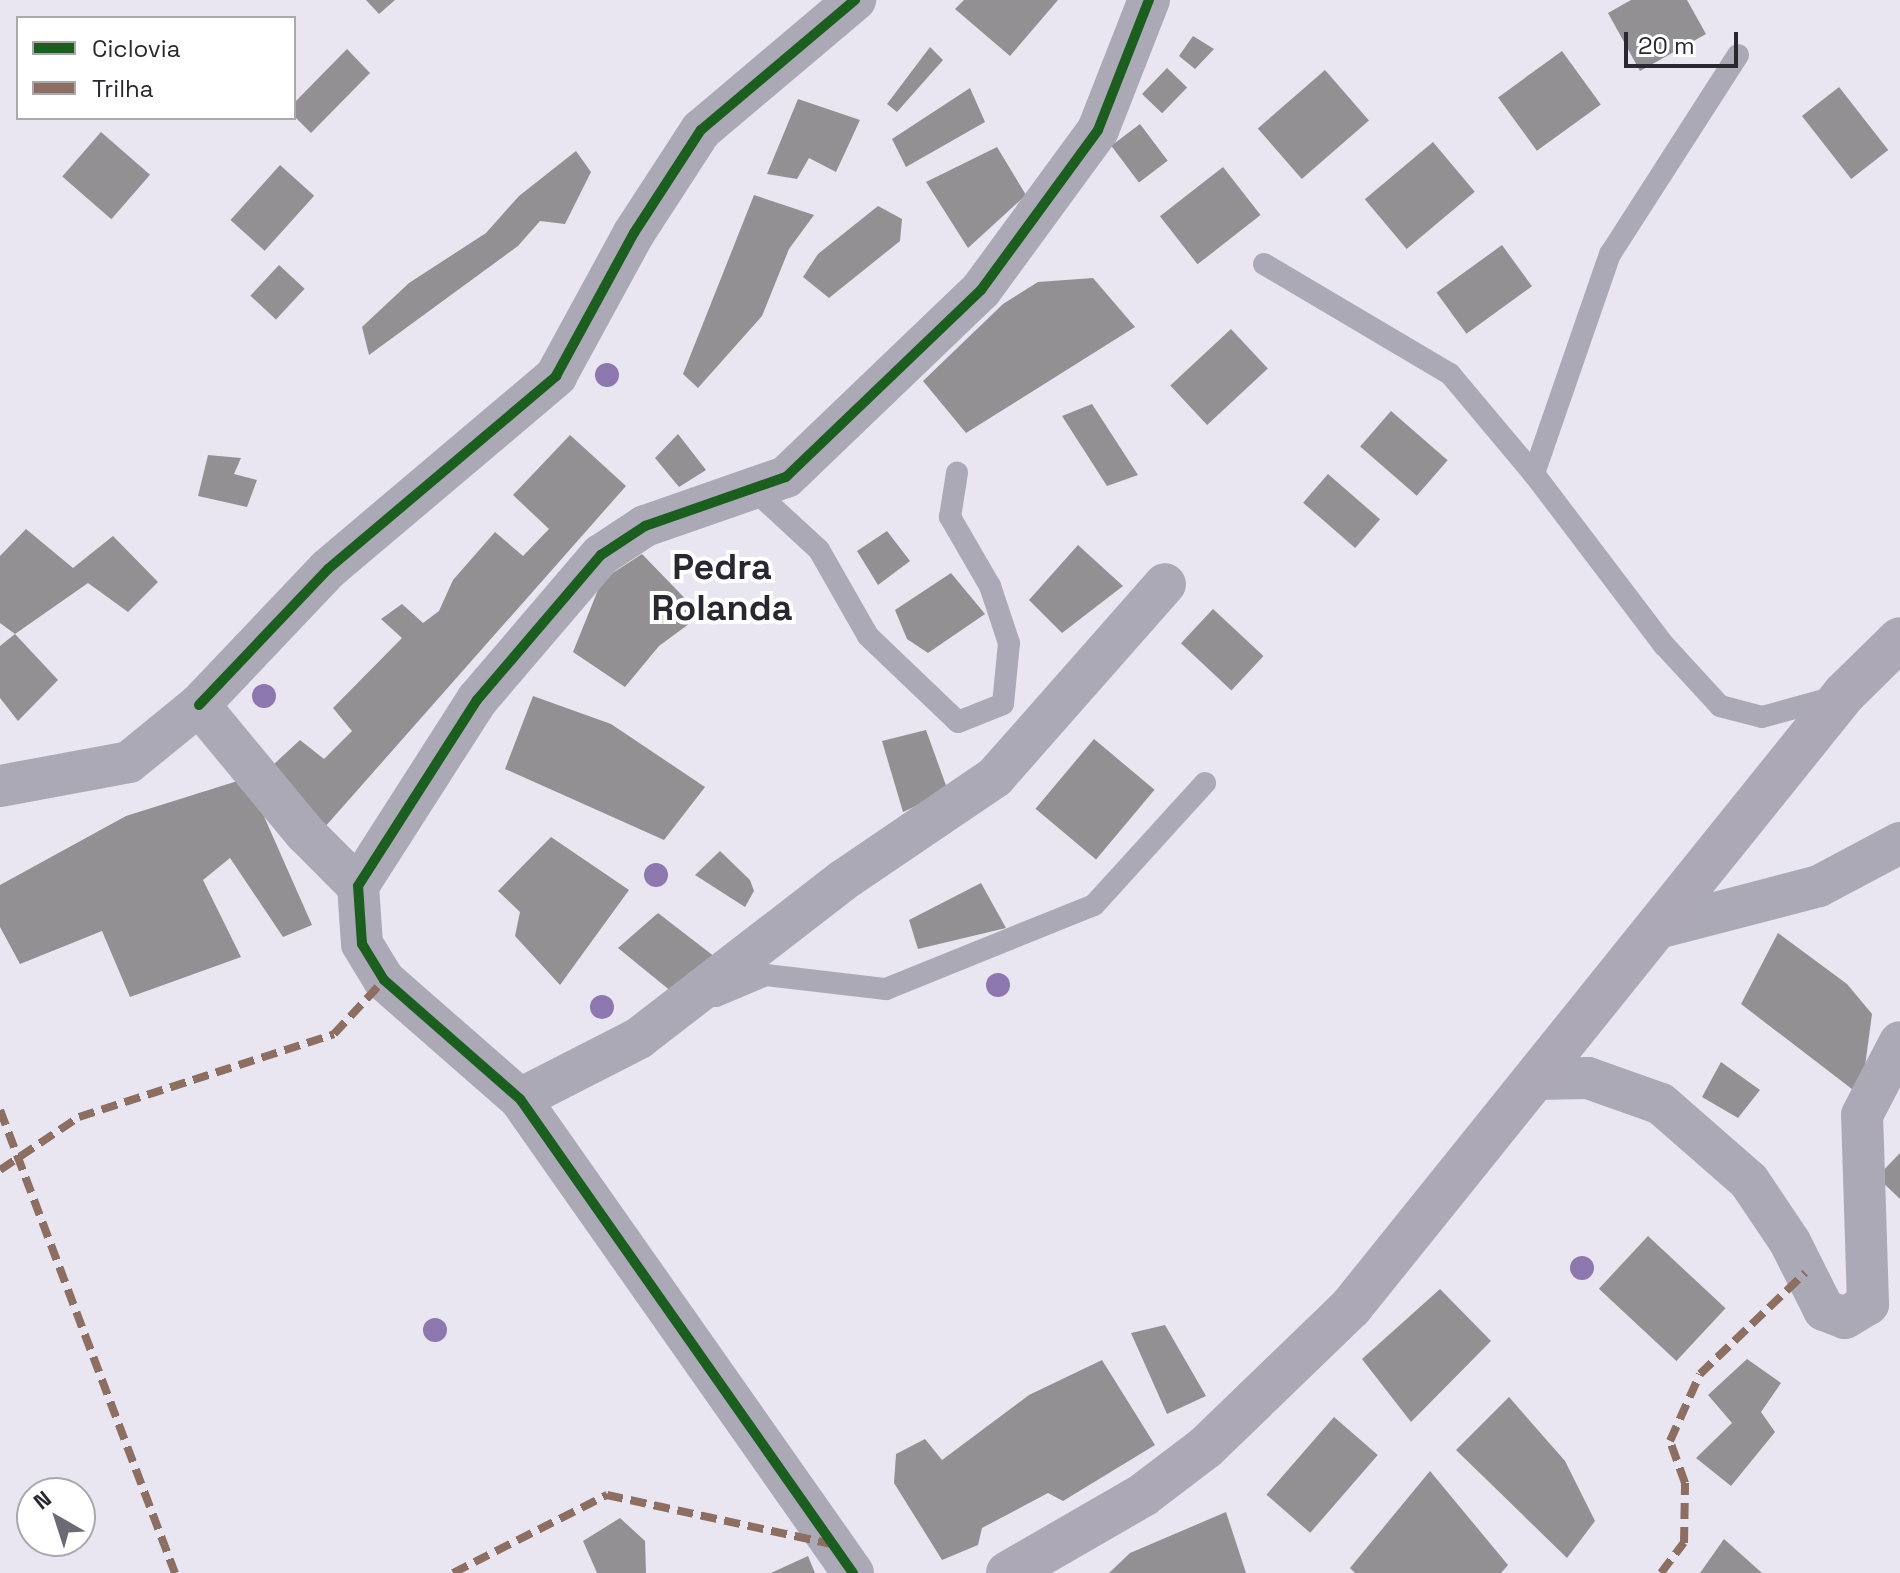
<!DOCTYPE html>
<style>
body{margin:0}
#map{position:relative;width:1900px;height:1573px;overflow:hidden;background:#e9e6f2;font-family:"Space Grotesk",sans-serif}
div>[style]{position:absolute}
.building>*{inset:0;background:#929092;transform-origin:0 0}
.service>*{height:22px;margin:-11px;padding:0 11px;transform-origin:11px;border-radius:11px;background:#aca9b6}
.minor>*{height:42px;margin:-21px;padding:0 21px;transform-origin:21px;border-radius:21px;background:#aca9b6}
.secondary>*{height:44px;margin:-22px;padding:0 22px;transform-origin:22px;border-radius:22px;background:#aca8b6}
.quiet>*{height:8px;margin-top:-4px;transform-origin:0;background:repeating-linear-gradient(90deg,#8d6e63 0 16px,transparent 0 24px)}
.cycleway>*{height:10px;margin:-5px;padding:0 5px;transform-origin:5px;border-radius:5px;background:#1b5e20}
.trees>*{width:24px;height:24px;margin:-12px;border-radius:50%;background:#8d77af}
span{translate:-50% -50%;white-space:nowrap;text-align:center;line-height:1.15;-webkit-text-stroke:8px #fff;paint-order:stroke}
.district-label{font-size:36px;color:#292730;font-weight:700}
.legend{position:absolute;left:16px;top:16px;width:280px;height:104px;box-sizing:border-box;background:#fff;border:2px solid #a9a9ac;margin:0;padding:10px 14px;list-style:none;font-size:24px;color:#292730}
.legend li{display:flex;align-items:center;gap:16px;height:40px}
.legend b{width:40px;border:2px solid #a9a9ac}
.north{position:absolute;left:16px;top:1477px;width:80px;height:80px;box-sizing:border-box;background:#fff;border:2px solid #a9a9ac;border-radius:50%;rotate:321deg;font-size:22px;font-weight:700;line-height:32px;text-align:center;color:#292730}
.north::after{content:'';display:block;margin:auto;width:28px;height:36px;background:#6c6a74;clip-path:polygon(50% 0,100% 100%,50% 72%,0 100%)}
.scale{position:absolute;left:1624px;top:32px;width:114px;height:36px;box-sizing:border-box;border:4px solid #292730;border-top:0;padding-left:10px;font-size:24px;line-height:28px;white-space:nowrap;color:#292730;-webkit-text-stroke:6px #fff;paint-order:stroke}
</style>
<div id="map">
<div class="building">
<div style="clip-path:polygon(366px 0,395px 0,379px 14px)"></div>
<div style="clip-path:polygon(964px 0,1058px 0,1010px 56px,955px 9px)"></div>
<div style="clip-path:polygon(1631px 0,1687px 0,1706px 34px,1640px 71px,1608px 13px)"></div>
<div style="clip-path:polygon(1193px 36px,1214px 49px,1195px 69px,1179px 56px)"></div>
<div style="clip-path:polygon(930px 47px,943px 60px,897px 112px,887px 104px)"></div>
<div style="clip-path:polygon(347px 49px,370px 73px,311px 133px,294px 116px,294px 103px)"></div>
<div style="left:1562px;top:51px;width:66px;height:79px;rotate:54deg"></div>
<div style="left:1167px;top:68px;width:28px;height:36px;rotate:44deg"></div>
<div style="left:1325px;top:70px;width:67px;height:89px;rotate:49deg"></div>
<div style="left:1839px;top:87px;width:80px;height:47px;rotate:52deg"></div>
<div style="clip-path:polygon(970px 88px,985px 122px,906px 167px,892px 139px)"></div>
<div style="clip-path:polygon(798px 99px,860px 120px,836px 172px,809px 158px,797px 179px,767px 174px)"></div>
<div style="left:1140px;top:124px;width:46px;height:36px;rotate:53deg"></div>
<div style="left:101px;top:132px;width:65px;height:59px;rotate:41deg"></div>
<div style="left:1433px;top:142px;width:65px;height:89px;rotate:50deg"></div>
<div style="clip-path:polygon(997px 147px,1026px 195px,968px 248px,926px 182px)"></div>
<div style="clip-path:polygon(576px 151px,591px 172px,565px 224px,540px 221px,518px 246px,369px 355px,362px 327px,409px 283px,486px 233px,519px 196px)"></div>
<div style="left:280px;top:165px;width:46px;height:74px;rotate:42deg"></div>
<div style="left:1223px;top:167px;width:61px;height:80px;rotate:52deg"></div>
<div style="clip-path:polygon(754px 195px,814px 215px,789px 249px,762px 316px,698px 388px,683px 374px)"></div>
<div style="clip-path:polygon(878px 206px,902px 219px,900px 241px,829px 298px,803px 277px,818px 254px)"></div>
<div style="left:1502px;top:245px;width:51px;height:81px;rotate:54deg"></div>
<div style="left:279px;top:265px;width:35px;height:42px;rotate:43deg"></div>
<div style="clip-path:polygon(1093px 278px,1135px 327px,966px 433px,923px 381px,1003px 304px,1038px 282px)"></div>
<div style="left:1231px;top:329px;width:54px;height:83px;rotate:47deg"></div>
<div style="clip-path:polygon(1092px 404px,1138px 475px,1107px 486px,1062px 416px)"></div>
<div style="left:1391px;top:411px;width:75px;height:47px;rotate:41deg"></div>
<div style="clip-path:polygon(678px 434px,706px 470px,679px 487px,655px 458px)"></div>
<div style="clip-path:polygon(570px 435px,626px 486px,324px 828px,273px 765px,300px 740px,324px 759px,352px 731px,333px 708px,402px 638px,381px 619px,402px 604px,423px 623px,439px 611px,453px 580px,495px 532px,523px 556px,549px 529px,513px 495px)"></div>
<div style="clip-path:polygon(208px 455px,241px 458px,234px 474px,257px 480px,247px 507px,198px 496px)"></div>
<div style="left:1328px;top:474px;width:69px;height:38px;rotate:41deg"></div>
<div style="clip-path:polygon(26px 529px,73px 568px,113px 536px,158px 582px,128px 612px,88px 583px,15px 634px,0 623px,0 556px)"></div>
<div style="clip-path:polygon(887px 531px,910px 561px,878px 585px,857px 551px)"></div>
<div style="clip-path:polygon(1078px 545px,1123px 586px,1062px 633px,1029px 600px)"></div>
<div style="clip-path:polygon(642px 554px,701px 615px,659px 646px,625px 687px,573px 652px,602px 580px)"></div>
<div style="clip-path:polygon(951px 573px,985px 614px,928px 653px,907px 639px,895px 610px)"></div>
<div style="left:1213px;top:609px;width:69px;height:47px;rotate:43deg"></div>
<div style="clip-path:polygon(15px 634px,58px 680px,18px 721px,0 698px,0 646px)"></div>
<div style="clip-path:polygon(533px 696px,611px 724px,705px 787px,664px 840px,505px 769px)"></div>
<div style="clip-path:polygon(926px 730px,948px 791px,903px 812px,882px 741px)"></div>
<div style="left:1094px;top:739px;width:79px;height:91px;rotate:40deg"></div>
<div style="clip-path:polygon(247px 778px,312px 925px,283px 937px,230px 858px,203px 880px,241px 957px,130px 997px,102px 931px,20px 964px,0 927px,0 885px,126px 816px)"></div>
<div style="clip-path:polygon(551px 837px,629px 890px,560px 985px,515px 936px,520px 912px,498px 891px)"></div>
<div style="clip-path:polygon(720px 851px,750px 880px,754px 891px,745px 907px,695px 875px)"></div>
<div style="clip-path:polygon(981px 883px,1006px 928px,918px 949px,909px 920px)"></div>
<div style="clip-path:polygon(658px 913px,715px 957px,672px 992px,618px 948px)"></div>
<div style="clip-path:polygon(1778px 933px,1847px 984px,1872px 1014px,1861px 1096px,1741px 1004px)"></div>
<div style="clip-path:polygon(1721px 1062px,1760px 1090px,1738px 1118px,1702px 1097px)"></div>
<div style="clip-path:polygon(1900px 1153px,1900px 1199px,1877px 1177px)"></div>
<div style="left:1648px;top:1236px;width:106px;height:72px;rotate:43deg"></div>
<div style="clip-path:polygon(1440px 1289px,1491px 1341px,1411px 1422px,1362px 1359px)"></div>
<div style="clip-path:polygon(1165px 1325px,1206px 1396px,1167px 1414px,1131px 1333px)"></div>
<div style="clip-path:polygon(1747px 1359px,1781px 1383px,1761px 1412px,1775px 1432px,1731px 1486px,1696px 1458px,1732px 1423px,1708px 1395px)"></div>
<div style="clip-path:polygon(1102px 1360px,1155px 1445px,1063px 1501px,1048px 1493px,982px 1528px,978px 1545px,942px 1560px,894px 1483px,896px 1454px,925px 1439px,942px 1460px,1029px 1395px)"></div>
<div style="clip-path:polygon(1509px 1397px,1565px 1461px,1595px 1521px,1567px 1558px,1456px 1450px)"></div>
<div style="left:1334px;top:1417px;width:58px;height:103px;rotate:41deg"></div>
<div style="clip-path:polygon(1430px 1471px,1508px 1565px,1501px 1573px,1355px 1573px,1350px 1568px)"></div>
<div style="clip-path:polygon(1226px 1512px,1246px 1573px,1109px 1573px,1130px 1553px)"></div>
<div style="clip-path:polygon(620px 1518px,645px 1541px,646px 1573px,597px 1573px,583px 1541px)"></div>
<div style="clip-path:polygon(1724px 1539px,1762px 1573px,1700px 1573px)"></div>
<div style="clip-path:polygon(808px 1556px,815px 1573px,771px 1573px)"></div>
</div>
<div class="service">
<div style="left:1738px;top:55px;width:237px;rotate:122.7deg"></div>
<div style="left:1610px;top:254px;width:233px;rotate:109.1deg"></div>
<div style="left:1534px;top:474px;width:215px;rotate:52.8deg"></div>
<div style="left:1664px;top:645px;width:83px;rotate:47.4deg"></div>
<div style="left:1720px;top:706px;width:43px;rotate:14.7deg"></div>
<div style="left:1762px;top:717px;width:76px;rotate:-15.3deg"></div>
<div style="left:1264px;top:264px;width:216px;rotate:30.6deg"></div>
<div style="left:1450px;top:374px;width:131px;rotate:50deg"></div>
<div style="left:754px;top:490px;width:88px;rotate:42.7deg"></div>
<div style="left:819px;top:550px;width:99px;rotate:60.3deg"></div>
<div style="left:868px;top:636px;width:124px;rotate:43.7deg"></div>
<div style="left:958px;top:722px;width:48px;rotate:-21.8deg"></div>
<div style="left:1003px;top:704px;width:61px;rotate:-84.4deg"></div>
<div style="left:1009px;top:643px;width:60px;rotate:-108.4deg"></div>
<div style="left:990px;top:586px;width:80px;rotate:-120.1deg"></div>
<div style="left:950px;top:517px;width:45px;rotate:-81deg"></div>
<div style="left:716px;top:996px;width:54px;rotate:-22.8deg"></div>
<div style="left:766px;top:975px;width:121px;rotate:6.7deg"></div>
<div style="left:886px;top:989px;width:224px;rotate:-22deg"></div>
<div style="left:1094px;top:905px;width:165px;rotate:-47.7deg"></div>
</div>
<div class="minor">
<div style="left:199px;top:705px;width:187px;rotate:-46.5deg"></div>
<div style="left:328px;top:569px;width:299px;rotate:-40.2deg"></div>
<div style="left:556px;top:376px;width:163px;rotate:-61.4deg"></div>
<div style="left:634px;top:233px;width:123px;rotate:-57deg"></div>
<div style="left:701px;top:130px;width:202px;rotate:-40.2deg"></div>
<div style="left:0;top:786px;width:131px;rotate:-10.5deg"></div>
<div style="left:129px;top:762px;width:90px;rotate:-39.2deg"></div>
<div style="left:199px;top:705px;width:166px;rotate:50.4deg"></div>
<div style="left:305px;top:833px;width:75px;rotate:45deg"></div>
<div style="left:1658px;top:928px;width:166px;rotate:-14.6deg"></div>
<div style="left:1819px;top:886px;width:92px;rotate:-28deg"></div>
<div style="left:1536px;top:1079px;width:52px;rotate:-1.1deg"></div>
<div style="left:1588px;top:1078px;width:77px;rotate:19.6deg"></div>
<div style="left:1661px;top:1104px;width:117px;rotate:41.2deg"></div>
<div style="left:1749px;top:1181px;width:73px;rotate:56.1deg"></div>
<div style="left:1790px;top:1242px;width:76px;rotate:63.4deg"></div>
<div style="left:1824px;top:1310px;width:22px;rotate:21deg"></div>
<div style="left:1845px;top:1318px;width:27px;rotate:-31deg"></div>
<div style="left:1868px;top:1304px;width:189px;rotate:-91.8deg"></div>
<div style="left:1862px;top:1115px;width:82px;rotate:-62.5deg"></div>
<div style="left:520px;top:1099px;width:134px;rotate:-27.1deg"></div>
<div style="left:639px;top:1038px;width:257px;rotate:-37.7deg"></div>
<div style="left:842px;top:881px;width:185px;rotate:-34.2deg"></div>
<div style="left:995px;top:777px;width:257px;rotate:-48.6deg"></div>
<div style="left:853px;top:1573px;width:579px;rotate:-125.09deg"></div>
<div style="left:520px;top:1099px;width:181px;rotate:-138.8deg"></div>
<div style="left:384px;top:980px;width:42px;rotate:-121.4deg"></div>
<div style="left:362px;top:944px;width:58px;rotate:-93.9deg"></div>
<div style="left:358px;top:886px;width:221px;rotate:-57.4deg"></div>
<div style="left:477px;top:700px;width:191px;rotate:-49.5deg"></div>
<div style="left:601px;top:555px;width:53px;rotate:-33.4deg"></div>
<div style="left:645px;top:526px;width:149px;rotate:-19.2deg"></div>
<div style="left:786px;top:477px;width:270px;rotate:-43.8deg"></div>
<div style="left:981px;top:290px;width:198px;rotate:-53.8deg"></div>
<div style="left:1098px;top:130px;width:140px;rotate:-68.6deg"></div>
</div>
<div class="secondary">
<div style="left:1008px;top:1573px;width:156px;rotate:-30deg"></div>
<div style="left:1143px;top:1495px;width:78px;rotate:-37.2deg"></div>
<div style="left:1205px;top:1448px;width:203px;rotate:-44deg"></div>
<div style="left:1351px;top:1307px;width:787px;rotate:-51.19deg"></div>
<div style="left:1844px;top:694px;width:78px;rotate:-44.5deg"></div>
</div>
<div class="quiet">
<div style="left:0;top:1110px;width:495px;rotate:69.3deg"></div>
<div style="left:0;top:1170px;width:95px;rotate:-33.9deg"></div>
<div style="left:79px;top:1117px;width:268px;rotate:-18deg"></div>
<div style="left:334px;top:1034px;width:74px;rotate:-47.2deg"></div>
<div style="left:453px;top:1573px;width:173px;rotate:-26.9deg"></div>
<div style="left:607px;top:1495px;width:230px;rotate:12.3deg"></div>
<div style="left:1661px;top:1573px;width:38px;rotate:-53deg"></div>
<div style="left:1684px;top:1543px;width:60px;rotate:-89deg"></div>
<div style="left:1685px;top:1483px;width:45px;rotate:-109.7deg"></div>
<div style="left:1670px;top:1441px;width:73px;rotate:-65.9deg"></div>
<div style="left:1700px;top:1374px;width:146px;rotate:-43.9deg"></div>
</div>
<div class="cycleway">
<div style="left:199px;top:705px;width:187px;rotate:-46.5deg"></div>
<div style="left:328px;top:569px;width:299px;rotate:-40.2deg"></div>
<div style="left:556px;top:376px;width:163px;rotate:-61.4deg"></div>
<div style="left:634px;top:233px;width:123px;rotate:-57deg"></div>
<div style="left:701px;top:130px;width:202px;rotate:-40.2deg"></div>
<div style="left:853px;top:1573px;width:579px;rotate:-125.09deg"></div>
<div style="left:520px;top:1099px;width:181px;rotate:-138.8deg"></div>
<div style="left:384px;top:980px;width:42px;rotate:-121.4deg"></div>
<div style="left:362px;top:944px;width:58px;rotate:-93.9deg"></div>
<div style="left:358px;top:886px;width:221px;rotate:-57.4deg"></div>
<div style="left:477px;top:700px;width:191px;rotate:-49.5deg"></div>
<div style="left:601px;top:555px;width:53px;rotate:-33.4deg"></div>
<div style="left:645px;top:526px;width:149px;rotate:-19.2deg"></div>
<div style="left:786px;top:477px;width:270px;rotate:-43.8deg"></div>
<div style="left:981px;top:290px;width:198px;rotate:-53.8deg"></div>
<div style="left:1098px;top:130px;width:140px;rotate:-68.6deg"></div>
</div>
<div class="trees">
<div style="left:607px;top:375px"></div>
<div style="left:264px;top:696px"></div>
<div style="left:656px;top:875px"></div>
<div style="left:998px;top:985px"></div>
<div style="left:602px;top:1007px"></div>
<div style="left:1582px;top:1268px"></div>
<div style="left:435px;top:1330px"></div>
</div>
<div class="district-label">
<span style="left:722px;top:588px">Pedra<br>Rolanda</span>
</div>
<ul class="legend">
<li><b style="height:10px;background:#1b5e20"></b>Ciclovia</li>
<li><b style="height:10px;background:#8d6e63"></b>Trilha</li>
</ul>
<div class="north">N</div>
<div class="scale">20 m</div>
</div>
